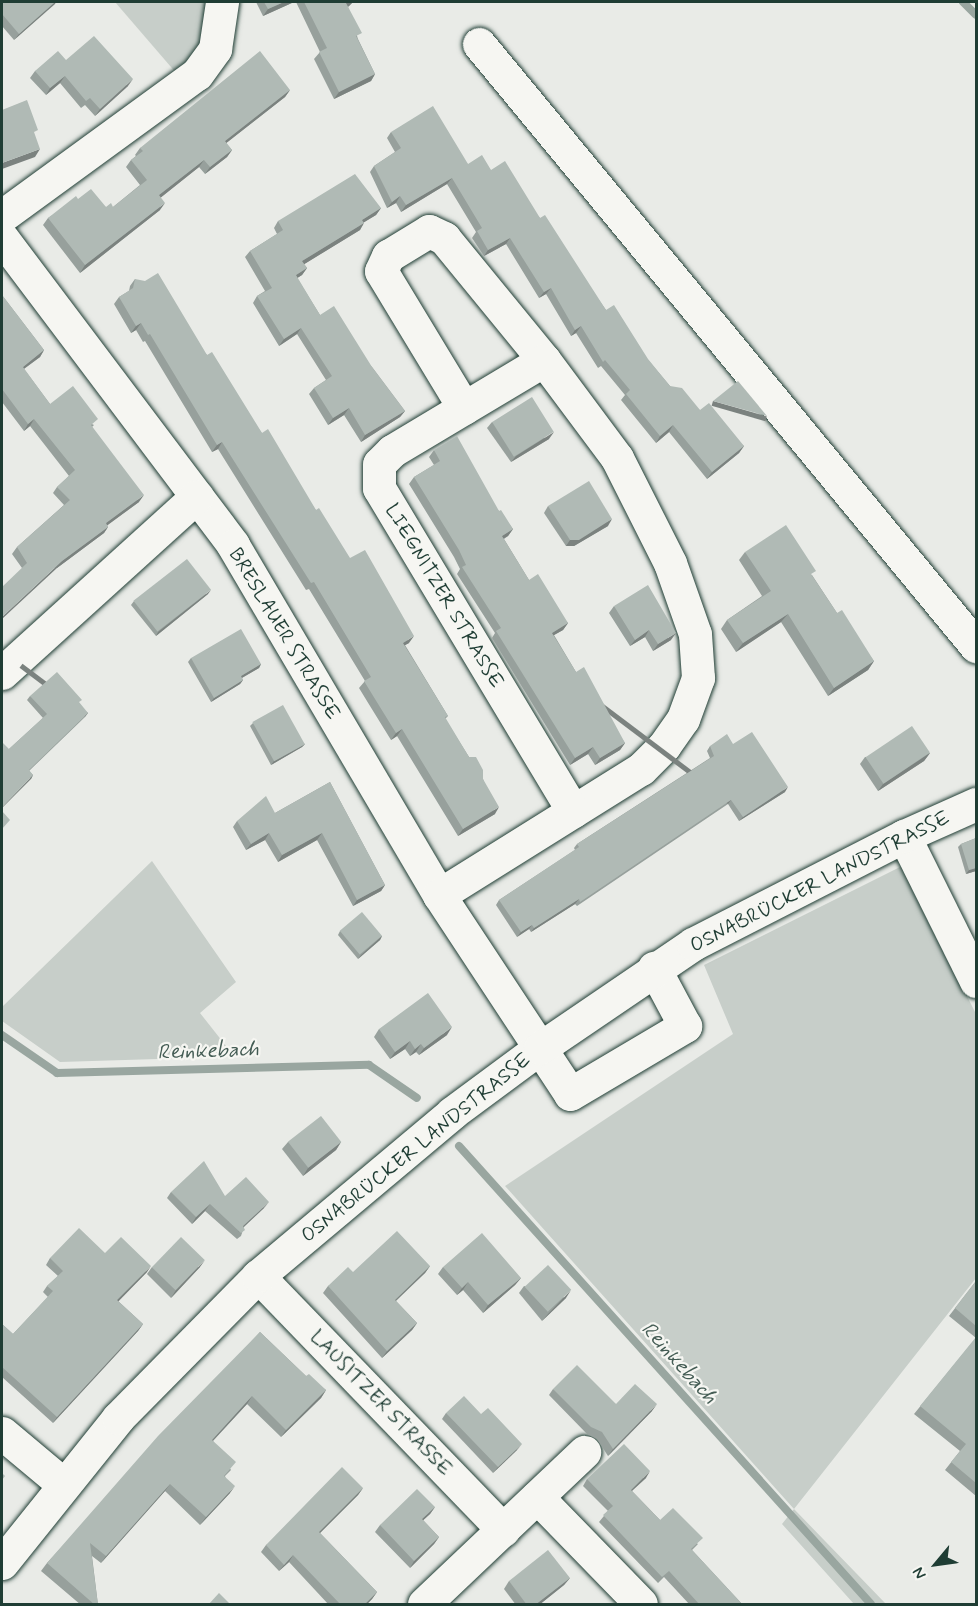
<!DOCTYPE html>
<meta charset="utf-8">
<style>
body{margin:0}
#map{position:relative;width:978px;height:1606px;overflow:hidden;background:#e9ebe7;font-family:Mynerve,sans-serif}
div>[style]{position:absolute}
.green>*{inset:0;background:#c7cec9}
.stream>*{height:8px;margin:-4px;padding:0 4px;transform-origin:4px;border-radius:4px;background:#99a6a0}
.roads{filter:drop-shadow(0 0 2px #1f3d34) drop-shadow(0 0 2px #1f3d34)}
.minor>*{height:33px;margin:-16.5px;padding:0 16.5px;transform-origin:16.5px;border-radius:16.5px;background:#f6f6f2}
.wall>*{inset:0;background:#97a09c}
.shaded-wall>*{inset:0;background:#7b827f;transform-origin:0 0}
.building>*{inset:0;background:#b0bab5;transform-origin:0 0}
span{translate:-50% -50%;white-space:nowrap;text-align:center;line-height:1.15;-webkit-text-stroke:4.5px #f6f6f2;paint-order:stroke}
.street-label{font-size:20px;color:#1f3d34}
.water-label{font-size:21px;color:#445c54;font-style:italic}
.frame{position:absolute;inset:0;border:3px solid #1f3d34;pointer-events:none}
.north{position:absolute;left:906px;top:1534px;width:60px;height:60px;-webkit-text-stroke:4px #f6f6f2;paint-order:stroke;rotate:241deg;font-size:16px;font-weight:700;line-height:24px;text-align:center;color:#1f3d34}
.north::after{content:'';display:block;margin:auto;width:21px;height:27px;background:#1f3d34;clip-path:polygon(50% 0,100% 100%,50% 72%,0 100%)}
</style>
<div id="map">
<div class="green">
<div style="clip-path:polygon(115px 2px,208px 2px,202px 42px,177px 74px)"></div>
<div style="clip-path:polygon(152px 861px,236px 982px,200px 1013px,230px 1051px,222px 1057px,60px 1062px,2px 1021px,2px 1007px)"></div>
<div style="clip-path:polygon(902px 866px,976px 1014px,976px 1278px,794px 1509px,886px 1604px,854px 1604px,782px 1524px,794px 1509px,505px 1186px,733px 1034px,704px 965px)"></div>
</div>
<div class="stream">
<div style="left:963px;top:2px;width:18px;rotate:45deg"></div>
<div style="left:2px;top:1035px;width:67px;rotate:34.6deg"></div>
<div style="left:57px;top:1073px;width:312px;rotate:-1.5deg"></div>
<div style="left:369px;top:1065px;width:58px;rotate:34.5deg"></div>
<div style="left:459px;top:1146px;width:616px;rotate:48.03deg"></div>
</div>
<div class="roads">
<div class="minor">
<div style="left:479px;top:44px;width:781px;rotate:50.46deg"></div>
<div style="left:2px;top:216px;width:241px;rotate:-36.1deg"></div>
<div style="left:197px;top:74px;width:31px;rotate:-54deg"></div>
<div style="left:215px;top:49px;width:48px;rotate:-81.5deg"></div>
<div style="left:2px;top:238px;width:384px;rotate:53deg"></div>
<div style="left:233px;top:545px;width:406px;rotate:59.5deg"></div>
<div style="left:439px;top:895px;width:238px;rotate:56.6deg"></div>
<div style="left:570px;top:1094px;width:134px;rotate:-30.6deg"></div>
<div style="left:685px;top:1026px;width:66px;rotate:-118.1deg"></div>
<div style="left:464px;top:408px;width:160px;rotate:-121.2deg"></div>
<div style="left:381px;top:271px;width:17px;rotate:-65deg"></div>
<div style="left:388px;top:256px;width:48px;rotate:-31.4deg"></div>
<div style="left:429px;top:231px;width:17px;rotate:25deg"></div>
<div style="left:444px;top:238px;width:158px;rotate:50.7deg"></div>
<div style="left:2px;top:673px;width:263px;rotate:-42.2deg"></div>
<div style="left:904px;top:836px;width:162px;rotate:63.6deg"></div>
<div style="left:439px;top:895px;width:238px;rotate:-32deg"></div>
<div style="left:641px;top:769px;width:33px;rotate:-45deg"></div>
<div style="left:664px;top:746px;width:33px;rotate:-55deg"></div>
<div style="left:683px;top:719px;width:44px;rotate:-69.9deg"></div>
<div style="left:698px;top:678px;width:44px;rotate:-93.9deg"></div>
<div style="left:695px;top:634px;width:75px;rotate:-109.4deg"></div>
<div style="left:670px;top:563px;width:118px;rotate:-116.8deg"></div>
<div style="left:617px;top:458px;width:122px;rotate:-126.7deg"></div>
<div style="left:544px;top:360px;width:177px;rotate:149.1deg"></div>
<div style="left:392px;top:451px;width:18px;rotate:135deg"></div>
<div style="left:379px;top:464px;width:24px;rotate:90deg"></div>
<div style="left:379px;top:488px;width:377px;rotate:59deg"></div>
<div style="left:258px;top:1276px;width:353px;rotate:46deg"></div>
<div style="left:2px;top:1433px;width:80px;rotate:39.9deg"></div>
<div style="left:537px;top:1497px;width:149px;rotate:45.8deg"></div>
<div style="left:2px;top:1563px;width:186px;rotate:-51.3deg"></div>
<div style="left:118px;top:1418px;width:199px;rotate:-45.4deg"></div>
<div style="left:258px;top:1276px;width:253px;rotate:-40deg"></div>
<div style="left:452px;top:1113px;width:109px;rotate:-36.5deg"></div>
<div style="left:540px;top:1048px;width:185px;rotate:-34.2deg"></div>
<div style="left:693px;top:944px;width:237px;rotate:-27.1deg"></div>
<div style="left:904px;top:836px;width:79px;rotate:-24deg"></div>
<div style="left:424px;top:1604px;width:221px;rotate:-43.5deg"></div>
</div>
</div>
<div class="wall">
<div style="clip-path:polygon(2px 2px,56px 2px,14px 40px,2px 26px)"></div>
<div style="clip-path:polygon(256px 2px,294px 2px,263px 16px)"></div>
<div style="clip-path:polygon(296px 2px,353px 2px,348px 7px,358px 39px,375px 74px,371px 81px,334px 99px,314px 59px,320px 52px)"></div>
<div style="clip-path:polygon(66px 60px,128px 86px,95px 116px,85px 105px,81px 108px,60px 83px,46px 95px,30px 78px,35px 71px)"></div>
<div style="clip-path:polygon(290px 90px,285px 97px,226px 143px,232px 150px,227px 157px,205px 174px,199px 167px,161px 197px,160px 210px,80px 273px,43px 225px,48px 218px,78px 199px,106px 207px,113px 207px,140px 185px,126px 167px,131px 160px,136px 156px,135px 155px,140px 148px)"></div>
<div style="clip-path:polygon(391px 132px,468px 164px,491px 170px,540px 218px,606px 310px,670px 386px,744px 446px,739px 453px,707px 479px,669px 432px,656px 443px,621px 400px,625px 395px,601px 366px,598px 368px,576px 333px,571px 336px,546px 294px,539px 298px,506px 244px,484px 256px,472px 238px,476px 232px,447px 184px,401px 212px,396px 203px,387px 208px,370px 172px,374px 166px,395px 152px,387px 138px)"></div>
<div style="clip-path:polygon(381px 208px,376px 215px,364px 222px,360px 230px,304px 264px,307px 268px,302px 275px,297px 278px,320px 315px,372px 367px,405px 411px,400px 417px,361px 442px,344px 415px,328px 425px,309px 394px,314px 388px,326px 380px,297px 334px,279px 346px,253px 303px,257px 296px,265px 291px,245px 257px,250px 251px,277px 234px,274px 228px,278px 221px)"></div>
<div style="clip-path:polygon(135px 279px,207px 355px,409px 643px,405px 645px,448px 716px,445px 719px,483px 779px,495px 814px,458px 836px,397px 736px,391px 740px,359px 688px,365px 681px,309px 589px,306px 590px,218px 449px,212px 452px,145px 341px,143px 342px,136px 330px,131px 333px,114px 304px,119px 297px,129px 291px,130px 286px)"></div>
<div style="clip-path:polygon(2px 295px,44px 350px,40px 357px,24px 369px,50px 404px,94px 425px,92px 427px,139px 502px,107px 525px,108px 527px,104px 533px,57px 568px,22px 568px,12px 554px,17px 547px,64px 505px,53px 493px,57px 487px,69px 476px,30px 426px,24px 431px,2px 402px)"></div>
<div style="clip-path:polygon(492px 422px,549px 439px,511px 462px,487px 428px)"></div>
<div style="clip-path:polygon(434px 450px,499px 511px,513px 529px,508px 536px,504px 539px,529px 580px,568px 623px,563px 630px,554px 635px,576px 672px,625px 743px,620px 750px,595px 765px,588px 754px,570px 765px,492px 638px,495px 633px,457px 574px,460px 569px,454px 557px,409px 484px,414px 477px,434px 465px,429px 457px)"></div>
<div style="clip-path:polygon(548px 506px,608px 526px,574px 546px,566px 546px,544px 513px)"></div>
<div style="clip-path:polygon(745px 552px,812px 575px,837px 613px,874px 661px,868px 670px,828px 696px,781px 622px,736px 652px,721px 629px,727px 620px,762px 596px,739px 560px)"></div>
<div style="clip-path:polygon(208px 594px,156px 636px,131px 605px,134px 601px)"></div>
<div style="clip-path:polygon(614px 606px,671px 640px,653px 651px,645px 637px,630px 646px,609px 613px)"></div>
<div style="clip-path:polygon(191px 658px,261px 664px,259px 668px,242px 678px,243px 680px,240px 684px,211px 702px,188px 662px)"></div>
<div style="clip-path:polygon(30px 696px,79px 703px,85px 717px,29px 771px,33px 775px,31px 779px,9px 749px,43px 718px,27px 700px)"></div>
<div style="clip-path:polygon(253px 723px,305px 744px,302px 747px,271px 765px,250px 726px)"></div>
<div style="clip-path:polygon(733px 744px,785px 792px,739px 821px,728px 804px,577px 906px,575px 904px,531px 932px,529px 929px,517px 937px,496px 905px,499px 900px,575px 850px,574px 848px,577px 844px,710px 758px,707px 751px,710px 746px)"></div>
<div style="clip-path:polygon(930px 753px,924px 761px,878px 791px,860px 764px,865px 757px)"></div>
<div style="clip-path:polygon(330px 782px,385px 885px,381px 891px,353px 906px,317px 840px,278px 862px,265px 840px,246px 850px,233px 827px,237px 821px,275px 813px)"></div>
<div style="clip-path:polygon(976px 838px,976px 871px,966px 874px,958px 847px,961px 844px)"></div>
<div style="clip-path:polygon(340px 931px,382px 936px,380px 940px,358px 959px,338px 935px)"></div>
<div style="clip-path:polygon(379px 1029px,447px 1035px,419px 1055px,416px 1052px,410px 1056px,405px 1049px,390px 1059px,374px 1037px)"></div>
<div style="clip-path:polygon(288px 1142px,341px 1142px,336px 1150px,303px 1176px,282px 1149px)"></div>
<div style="clip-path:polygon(171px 1192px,225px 1196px,264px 1208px,244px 1227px,241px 1236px,237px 1239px,205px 1211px,192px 1224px,167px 1198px)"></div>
<div style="clip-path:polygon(105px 1253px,147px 1272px,118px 1301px,143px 1324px,138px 1331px,53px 1423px,2px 1377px,2px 1324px,13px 1334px,48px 1297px,43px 1292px,47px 1286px,58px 1276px,46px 1265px,50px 1258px)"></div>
<div style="clip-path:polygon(430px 1266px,425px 1273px,396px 1301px,417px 1323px,412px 1330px,382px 1358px,323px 1293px,328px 1286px,353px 1272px)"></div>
<div style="clip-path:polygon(152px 1267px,200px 1267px,171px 1298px,147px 1274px)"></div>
<div style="clip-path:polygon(443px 1267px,521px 1278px,515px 1285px,483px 1313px,463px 1290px,457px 1295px,438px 1274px)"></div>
<div style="clip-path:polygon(976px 1281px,976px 1496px,945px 1470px,960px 1451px,914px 1414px,976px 1338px,949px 1316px)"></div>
<div style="clip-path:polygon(524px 1286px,566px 1298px,542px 1321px,519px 1293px)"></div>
<div style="clip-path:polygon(260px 1332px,306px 1376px,326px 1390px,321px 1398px,281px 1437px,247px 1404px,213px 1441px,231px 1470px,225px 1476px,230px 1493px,200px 1525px,165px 1491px,101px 1563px,92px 1556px,98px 1605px,81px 1605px,41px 1571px,47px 1563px)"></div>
<div style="clip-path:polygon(553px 1389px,616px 1404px,652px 1411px,608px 1456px,597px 1439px,587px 1434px,549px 1395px)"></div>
<div style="clip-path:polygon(446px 1413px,481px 1414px,517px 1450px,493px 1473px,442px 1419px)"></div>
<div style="clip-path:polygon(646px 1478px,632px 1491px,660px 1520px,698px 1544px,692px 1550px,743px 1605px,690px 1605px,664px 1577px,658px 1583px,599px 1522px,608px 1511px,583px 1486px,587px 1479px)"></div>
<div style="clip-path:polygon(363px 1488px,358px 1495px,320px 1533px,377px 1592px,372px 1599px,366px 1605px,329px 1605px,289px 1562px,279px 1571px,261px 1552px,266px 1545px)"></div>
<div style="clip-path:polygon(435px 1507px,430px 1514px,423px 1520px,439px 1537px,434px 1544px,410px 1568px,375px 1532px,380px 1525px)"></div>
<div style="clip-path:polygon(570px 1578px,564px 1585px,539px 1605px,516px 1605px,504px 1589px,509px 1581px)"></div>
</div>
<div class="shaded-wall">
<div style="clip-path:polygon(55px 2px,56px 2px,55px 4px,14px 40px,19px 34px)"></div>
<div style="clip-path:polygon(284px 2px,294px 2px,263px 16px,268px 9px)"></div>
<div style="clip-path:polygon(350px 2px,353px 2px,349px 6px,341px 10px,346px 3px)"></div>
<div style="clip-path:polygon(375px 74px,371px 81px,334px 99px,339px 92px)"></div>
<div style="clip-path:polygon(65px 76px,60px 83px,46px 95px,50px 88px)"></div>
<div style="clip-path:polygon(133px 79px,128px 86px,95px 116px,100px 109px)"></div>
<div style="clip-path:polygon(290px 90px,285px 97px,220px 148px,225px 141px)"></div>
<div style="clip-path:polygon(40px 149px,35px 157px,2px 169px,2px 163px)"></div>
<div style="clip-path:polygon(232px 150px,227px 157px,205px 174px,210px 167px)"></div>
<div style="clip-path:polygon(204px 160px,199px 167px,154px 203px,159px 195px)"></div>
<div style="clip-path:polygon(452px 178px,447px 184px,401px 212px,406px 205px)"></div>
<div style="clip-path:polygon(400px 196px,396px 203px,387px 208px,392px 202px)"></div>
<div style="clip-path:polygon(165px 203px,160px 210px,80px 273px,85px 265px)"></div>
<div style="clip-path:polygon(381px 208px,376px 215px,358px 226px,362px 220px)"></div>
<div style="clip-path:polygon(364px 223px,360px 230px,298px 268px,302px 261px)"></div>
<div style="clip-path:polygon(510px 238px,506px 244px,484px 256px,488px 250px)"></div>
<div style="clip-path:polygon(307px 268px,302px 275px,291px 282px,296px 275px)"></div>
<div style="clip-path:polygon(551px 288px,546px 294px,539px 298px,544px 292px)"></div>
<div style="clip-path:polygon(141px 323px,136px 330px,131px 333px,136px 326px)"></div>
<div style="clip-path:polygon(581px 326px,576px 333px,571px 336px,575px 330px)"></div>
<div style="clip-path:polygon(301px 328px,297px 334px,279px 346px,284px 339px)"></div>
<div style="clip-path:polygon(44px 350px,40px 357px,18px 373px,23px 367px)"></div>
<div style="left:713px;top:401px;width:56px;height:5px;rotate:16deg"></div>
<div style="clip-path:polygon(349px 408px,344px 415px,328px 425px,333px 418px)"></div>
<div style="clip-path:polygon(405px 411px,400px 417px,361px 442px,365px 435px)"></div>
<div style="clip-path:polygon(34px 419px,30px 426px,24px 431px,28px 424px)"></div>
<div style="clip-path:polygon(673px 425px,669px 432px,656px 443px,660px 436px)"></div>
<div style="clip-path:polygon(554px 432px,549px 439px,511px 462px,516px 456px)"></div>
<div style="clip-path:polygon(222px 442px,218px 449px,212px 452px,217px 445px)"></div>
<div style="clip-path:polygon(744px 446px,739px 453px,707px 479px,712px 472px)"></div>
<div style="clip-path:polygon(144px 495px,139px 502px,101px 530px,106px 523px)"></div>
<div style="clip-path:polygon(612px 519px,608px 526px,574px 546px,566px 546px,570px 540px)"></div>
<div style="clip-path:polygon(108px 527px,104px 533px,57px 568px,2px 619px,2px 617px,62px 561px)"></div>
<div style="clip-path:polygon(513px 529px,508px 536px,497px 542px,502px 536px)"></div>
<div style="clip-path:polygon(211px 590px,208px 594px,156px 636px,158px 632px)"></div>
<div style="clip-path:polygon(788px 614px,781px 622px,736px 652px,743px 643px)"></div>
<div style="clip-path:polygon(568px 623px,563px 630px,547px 639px,552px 633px)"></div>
<div style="clip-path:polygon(649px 630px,645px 637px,630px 646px,635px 640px)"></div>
<div style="clip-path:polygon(676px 633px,671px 640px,653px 651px,658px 644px)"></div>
<div style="clip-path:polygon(414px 636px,409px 643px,398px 649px,403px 643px)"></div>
<div style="clip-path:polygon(874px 661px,868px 670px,828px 696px,834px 688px)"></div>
<div style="clip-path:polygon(261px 664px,259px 668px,238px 680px,241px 676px)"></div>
<div style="clip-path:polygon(243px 680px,240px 684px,211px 702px,214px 698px)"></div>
<div style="left:88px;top:713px;width:5px;height:82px;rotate:127deg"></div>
<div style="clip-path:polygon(402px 729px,397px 736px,391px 740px,396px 733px)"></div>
<div style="clip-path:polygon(625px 743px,620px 750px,595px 765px,600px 758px)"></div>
<div style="clip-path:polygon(305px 744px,302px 747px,271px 765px,274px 761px)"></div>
<div style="clip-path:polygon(593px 747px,588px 754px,570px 765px,575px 758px)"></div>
<div style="clip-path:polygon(930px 753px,924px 761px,878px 791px,883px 784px)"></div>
<div style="clip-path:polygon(33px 775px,31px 779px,2px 808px,2px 807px)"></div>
<div style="clip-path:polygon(788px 787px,785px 792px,739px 821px,743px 817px)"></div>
<div style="left:731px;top:800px;width:5px;height:182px;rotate:127deg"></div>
<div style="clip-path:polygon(499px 807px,495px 814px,458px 836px,463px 829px)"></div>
<div style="clip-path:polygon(269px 833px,265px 840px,246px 850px,251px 844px)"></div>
<div style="clip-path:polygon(322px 833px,317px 840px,278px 862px,282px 855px)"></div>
<div style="clip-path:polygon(976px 868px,976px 871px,966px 874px,969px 870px)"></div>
<div style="clip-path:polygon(385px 885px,381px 891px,353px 906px,357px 900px)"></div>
<div style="clip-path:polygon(579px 899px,575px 904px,531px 932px,534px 928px)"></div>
<div style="clip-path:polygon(532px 925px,529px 929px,517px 937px,521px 932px)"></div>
<div style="clip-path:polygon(382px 936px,380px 940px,358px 959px,361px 955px)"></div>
<div style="clip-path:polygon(452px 1027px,447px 1035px,419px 1055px,424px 1048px)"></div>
<div style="clip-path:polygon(410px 1041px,405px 1049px,390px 1059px,395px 1052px)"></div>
<div style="clip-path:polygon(421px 1044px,416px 1052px,410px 1056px,415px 1049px)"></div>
<div style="clip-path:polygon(341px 1142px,336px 1150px,303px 1176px,308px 1168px)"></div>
<div style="clip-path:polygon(269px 1202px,264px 1208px,238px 1232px,243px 1226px)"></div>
<div style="clip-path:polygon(210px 1204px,205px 1211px,192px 1224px,196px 1217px)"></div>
<div style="clip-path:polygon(205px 1260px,200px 1267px,171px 1298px,176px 1290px)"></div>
<div style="clip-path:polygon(151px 1266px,147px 1272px,113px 1307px,117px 1300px)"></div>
<div style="clip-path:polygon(430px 1266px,425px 1273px,390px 1306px,395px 1300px)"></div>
<div style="clip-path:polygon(521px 1278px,515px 1285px,483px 1313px,488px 1305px)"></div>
<div style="clip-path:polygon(468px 1282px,463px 1290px,457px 1295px,462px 1288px)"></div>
<div style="clip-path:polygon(571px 1290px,566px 1298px,542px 1321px,548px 1314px)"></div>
<div style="clip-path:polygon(417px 1323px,412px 1330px,382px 1358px,387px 1351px)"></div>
<div style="clip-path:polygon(143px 1324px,138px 1331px,53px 1423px,57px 1417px)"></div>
<div style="clip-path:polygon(326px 1390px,321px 1398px,281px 1437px,286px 1430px)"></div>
<div style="clip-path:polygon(252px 1396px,247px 1404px,207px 1447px,212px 1440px)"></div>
<div style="clip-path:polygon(657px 1404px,652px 1411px,608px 1456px,613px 1449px)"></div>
<div style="clip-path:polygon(522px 1444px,517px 1450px,493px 1473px,498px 1467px)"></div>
<div style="clip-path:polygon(650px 1471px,646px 1478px,626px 1496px,631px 1490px)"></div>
<div style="clip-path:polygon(170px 1484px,165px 1491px,101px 1563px,106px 1556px)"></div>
<div style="clip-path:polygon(235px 1486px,230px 1493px,200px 1525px,206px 1517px)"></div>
<div style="clip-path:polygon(363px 1488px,358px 1495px,314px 1539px,319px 1532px)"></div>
<div style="clip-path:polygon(435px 1507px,430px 1514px,417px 1526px,422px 1519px)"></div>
<div style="clip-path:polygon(439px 1537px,434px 1544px,410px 1568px,414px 1561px)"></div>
<div style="clip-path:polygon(293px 1555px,289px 1562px,279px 1571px,284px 1565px)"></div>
<div style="clip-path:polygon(570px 1578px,564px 1585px,539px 1605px,535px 1605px)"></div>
<div style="clip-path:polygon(377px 1592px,372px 1599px,366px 1605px,364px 1605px)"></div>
</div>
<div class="building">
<div style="clip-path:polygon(2px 2px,55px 2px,19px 34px,2px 14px)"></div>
<div style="clip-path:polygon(264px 2px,284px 2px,268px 9px)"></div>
<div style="clip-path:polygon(304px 2px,350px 2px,346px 3px,362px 33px,356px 36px,375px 74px,339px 92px,319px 52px,327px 48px)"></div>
<div style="clip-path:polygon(94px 36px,133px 79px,100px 109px,90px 98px,86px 101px,65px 76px,50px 88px,35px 71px,58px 51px,66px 60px)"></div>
<div style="clip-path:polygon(260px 51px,290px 90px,225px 141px,232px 150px,210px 167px,204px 160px,159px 195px,165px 203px,85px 265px,48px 218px,76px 196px,78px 199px,91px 189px,106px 207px,111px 203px,113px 207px,147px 180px,131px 160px,143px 151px,140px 148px)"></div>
<div style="clip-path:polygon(27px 100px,38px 130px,34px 132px,40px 149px,2px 163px,2px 110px)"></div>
<div style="clip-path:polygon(433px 106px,468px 164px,482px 155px,491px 170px,505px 161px,540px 218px,545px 215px,606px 310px,614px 305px,648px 359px,670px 386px,682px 388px,700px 410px,709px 403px,744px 446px,712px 472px,673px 425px,660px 436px,626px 394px,630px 390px,605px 360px,603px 362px,581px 326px,575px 330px,551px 288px,544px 292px,510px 238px,488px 250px,477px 231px,482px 228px,452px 178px,406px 205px,400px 196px,392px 202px,374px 166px,401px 148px,391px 132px)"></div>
<div style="clip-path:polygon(355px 174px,381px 208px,362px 220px,364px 223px,302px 261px,307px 268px,296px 275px,320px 315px,334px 306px,372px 367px,405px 411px,365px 435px,349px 408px,333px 418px,314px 388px,332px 376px,301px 328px,284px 339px,257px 296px,272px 288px,250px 251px,283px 230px,278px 221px)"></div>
<div style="clip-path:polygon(158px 273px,207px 355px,212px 352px,262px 433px,268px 429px,316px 510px,319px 508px,350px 558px,365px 550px,414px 636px,403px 643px,448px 716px,445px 717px,469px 757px,476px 757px,483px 770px,483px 779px,499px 807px,463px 829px,402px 729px,396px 733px,364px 681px,371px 677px,314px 582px,311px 583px,222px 442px,217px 445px,150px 334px,148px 335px,141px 323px,136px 326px,119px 297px,133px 288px,135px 279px,145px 281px)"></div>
<div style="clip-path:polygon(2px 295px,44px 350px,23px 367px,50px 404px,73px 386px,98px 419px,91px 425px,144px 495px,106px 523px,108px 527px,62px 561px,2px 617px,2px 587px,27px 563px,17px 547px,70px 500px,57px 487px,75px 470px,34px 419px,28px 424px,2px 389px)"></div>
<div style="clip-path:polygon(738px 381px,767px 416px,713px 401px)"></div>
<div style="left:532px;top:397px;width:41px;height:47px;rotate:58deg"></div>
<div style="clip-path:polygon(457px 436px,499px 511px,501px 510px,513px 529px,502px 536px,529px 580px,538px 574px,568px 623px,552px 633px,576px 672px,584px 667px,625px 743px,600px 758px,593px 747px,575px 758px,496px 631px,501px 628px,462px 567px,466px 565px,459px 550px,414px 477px,440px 461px,434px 450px)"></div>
<div style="clip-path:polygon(589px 481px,612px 519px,579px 540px,570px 540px,548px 506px)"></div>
<div style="clip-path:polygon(786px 525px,816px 571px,811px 574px,837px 613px,842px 610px,874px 661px,834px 688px,788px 614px,743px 643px,727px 620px,771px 591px,745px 552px)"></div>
<div style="left:187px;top:559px;width:39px;height:68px;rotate:52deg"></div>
<div style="clip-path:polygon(648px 585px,676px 633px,658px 644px,649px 630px,635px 640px,614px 606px)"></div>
<div style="clip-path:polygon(241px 629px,261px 664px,241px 676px,243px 680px,214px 698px,191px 658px)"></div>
<div style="clip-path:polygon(57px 672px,82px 700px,79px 702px,88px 713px,29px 770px,33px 775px,2px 807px,2px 742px,9px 749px,47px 714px,30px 696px)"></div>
<div style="left:283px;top:705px;width:45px;height:35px;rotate:61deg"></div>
<div style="left:912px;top:726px;width:32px;height:56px;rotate:56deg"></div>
<div style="clip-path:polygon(752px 732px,788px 787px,743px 817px,731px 800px,580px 902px,579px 899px,534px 928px,532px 925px,521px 932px,499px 900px,579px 847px,577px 844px,714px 756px,710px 746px,727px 734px,733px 744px)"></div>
<div style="clip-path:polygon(330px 782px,385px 885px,357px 900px,322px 833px,282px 855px,269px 833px,251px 844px,237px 821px,266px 796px,275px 813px)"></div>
<div style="clip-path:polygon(2px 811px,10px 820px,2px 829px)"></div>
<div style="clip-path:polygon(976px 838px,976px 868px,969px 870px,961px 844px)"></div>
<div style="left:362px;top:912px;width:31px;height:29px;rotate:50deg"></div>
<div style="clip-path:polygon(428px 993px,452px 1027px,424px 1048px,421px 1044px,415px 1049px,410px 1041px,395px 1052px,379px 1029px)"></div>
<div style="left:321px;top:1116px;width:33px;height:42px;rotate:52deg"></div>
<div style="clip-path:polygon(204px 1161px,225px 1196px,246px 1177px,269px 1202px,243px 1226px,245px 1230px,241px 1233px,210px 1204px,196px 1217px,171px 1192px)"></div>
<div style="clip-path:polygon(79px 1228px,105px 1253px,121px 1237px,151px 1266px,117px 1300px,143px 1324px,57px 1417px,2px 1367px,2px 1324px,13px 1334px,53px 1291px,47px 1286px,63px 1271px,50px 1258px)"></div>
<div style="clip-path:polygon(397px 1231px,430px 1266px,395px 1300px,417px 1323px,387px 1351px,328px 1286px,348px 1267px,353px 1272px)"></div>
<div style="clip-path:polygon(482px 1233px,521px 1278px,488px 1305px,468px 1282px,462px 1288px,443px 1267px)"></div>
<div style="left:181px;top:1237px;width:33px;height:42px;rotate:44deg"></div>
<div style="left:548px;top:1265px;width:34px;height:32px;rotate:47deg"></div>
<div style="clip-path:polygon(976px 1281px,976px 1326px,955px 1308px)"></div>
<div style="clip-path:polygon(260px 1332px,306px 1376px,309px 1374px,326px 1390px,286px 1430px,252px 1396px,212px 1440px,236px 1462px,224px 1476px,235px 1486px,206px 1517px,170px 1484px,106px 1556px,90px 1543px,98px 1605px,95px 1605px,47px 1563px,158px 1436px)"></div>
<div style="clip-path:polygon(976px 1337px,976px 1483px,951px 1462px,966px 1444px,920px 1406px)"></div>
<div style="clip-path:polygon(577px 1365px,616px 1404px,635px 1384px,657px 1404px,613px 1449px,602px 1432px,591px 1427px,553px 1389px)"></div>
<div style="clip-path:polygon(464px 1396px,481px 1414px,488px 1408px,522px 1444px,498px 1467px,446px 1413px)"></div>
<div style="clip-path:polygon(624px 1444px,650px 1471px,631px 1490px,660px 1520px,673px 1508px,703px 1538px,691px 1549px,743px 1605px,700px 1605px,669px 1571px,662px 1577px,603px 1515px,613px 1506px,587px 1479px)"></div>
<div style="clip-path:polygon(342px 1467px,363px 1488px,319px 1532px,377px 1592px,364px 1605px,341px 1605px,293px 1555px,284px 1565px,266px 1545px)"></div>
<div style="clip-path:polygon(2px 1473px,5px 1476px,2px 1480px)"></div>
<div style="clip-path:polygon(417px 1489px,435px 1507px,422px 1519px,439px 1537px,414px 1561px,380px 1525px)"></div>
<div style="clip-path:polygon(548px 1550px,570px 1578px,535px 1605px,527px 1605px,509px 1581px)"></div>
<div style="clip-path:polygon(219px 1593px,231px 1605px,208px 1605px)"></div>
</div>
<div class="street-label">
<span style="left:444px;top:596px;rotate:59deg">LIEGNITZER STRASSE</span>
<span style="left:284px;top:634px;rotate:59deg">BRESLAUER STRASSE</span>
<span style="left:820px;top:882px;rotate:-27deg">OSNABRÜCKER LANDSTRASSE</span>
<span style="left:416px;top:1148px;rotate:-39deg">OSNABRÜCKER LANDSTRASSE</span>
<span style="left:381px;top:1403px;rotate:46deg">LAUSITZER STRASSE</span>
</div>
<div class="water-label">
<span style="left:208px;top:1051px;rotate:-2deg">Reinkebach</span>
<span style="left:679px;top:1363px;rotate:48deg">Reinkebach</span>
</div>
<div class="frame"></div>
<div class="north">N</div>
</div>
